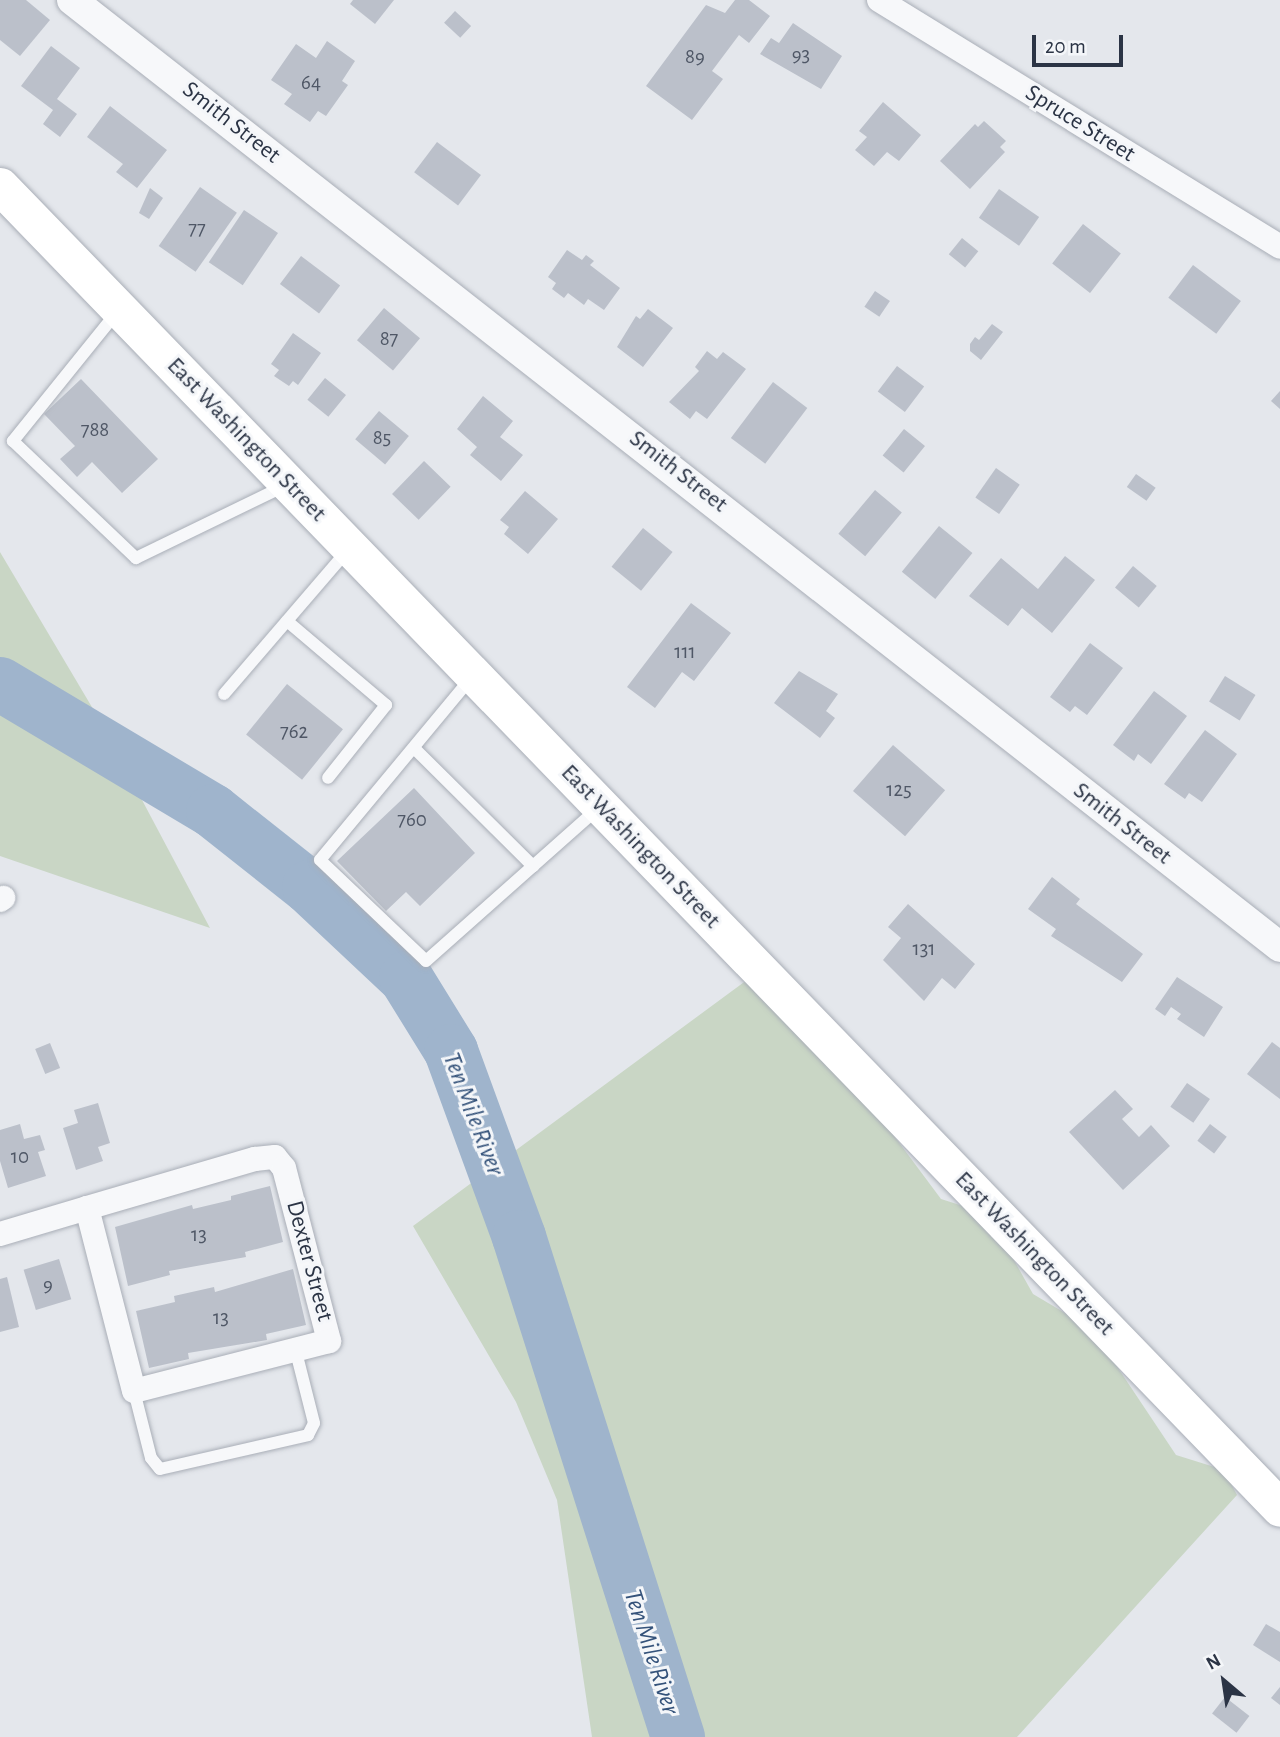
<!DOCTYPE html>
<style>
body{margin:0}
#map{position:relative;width:1280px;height:1737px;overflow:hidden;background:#e4e7ec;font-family:"Alegreya Sans",sans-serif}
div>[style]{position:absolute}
.green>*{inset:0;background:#c9d6c5}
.river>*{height:54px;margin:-27px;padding:0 27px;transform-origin:27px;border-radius:27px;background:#9fb4cc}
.building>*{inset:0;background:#bbc0ca;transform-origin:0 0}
.roads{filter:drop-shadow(0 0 2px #a9aeb7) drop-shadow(0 0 2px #a9aeb7)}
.service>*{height:12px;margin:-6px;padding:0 6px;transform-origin:6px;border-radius:6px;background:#f7f8fa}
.minor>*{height:24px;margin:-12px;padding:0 12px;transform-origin:12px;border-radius:12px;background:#f7f8fa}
.tertiary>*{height:30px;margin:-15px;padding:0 15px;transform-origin:15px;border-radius:15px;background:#f7f8fa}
.primary>*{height:37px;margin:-18.5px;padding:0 18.5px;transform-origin:18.5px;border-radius:18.5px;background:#fff}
span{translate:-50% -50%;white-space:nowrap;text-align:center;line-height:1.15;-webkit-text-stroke:6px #f4f6f9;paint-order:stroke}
.number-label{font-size:21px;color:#4f5766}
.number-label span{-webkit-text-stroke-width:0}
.street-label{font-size:24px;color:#2b3445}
.water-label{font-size:26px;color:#34527a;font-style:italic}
.north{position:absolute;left:1189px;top:1646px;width:70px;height:70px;-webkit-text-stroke:5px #f4f6f9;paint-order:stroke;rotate:331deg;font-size:19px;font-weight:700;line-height:28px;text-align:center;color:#2b3445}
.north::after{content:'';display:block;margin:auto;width:24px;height:32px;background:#2b3445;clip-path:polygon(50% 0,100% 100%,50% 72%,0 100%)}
.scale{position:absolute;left:1032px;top:35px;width:91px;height:32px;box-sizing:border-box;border:4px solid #2b3445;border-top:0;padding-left:9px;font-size:21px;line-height:24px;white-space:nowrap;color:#2b3445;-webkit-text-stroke:5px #f4f6f9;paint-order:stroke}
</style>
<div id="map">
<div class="green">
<div style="clip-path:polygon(0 552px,99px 719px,210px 928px,0 856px)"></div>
<div style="clip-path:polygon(751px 977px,787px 992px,941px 1199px,988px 1214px,1033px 1294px,1092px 1329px,1176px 1455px,1224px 1470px,1237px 1495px,1017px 1737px,592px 1737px,557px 1500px,516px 1402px,413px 1226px)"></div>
</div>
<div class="river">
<div style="left:0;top:684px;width:248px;rotate:30.8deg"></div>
<div style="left:213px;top:811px;width:122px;rotate:38.4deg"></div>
<div style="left:309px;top:887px;width:133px;rotate:43.2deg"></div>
<div style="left:406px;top:978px;width:86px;rotate:58.3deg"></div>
<div style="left:451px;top:1051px;width:198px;rotate:69.9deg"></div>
<div style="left:519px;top:1237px;width:525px;rotate:72.36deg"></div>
</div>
<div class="building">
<div style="clip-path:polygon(0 0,26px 0,50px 20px,20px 56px,0 40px)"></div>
<div style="clip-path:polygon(353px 0,394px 0,375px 24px,350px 4px)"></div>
<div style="clip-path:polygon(735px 0,749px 0,770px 16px,749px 43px,739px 35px,712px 71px,723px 79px,692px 120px,646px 86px,706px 5px,725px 13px)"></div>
<div style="left:455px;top:11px;width:22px;height:16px;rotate:43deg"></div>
<div style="clip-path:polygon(793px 23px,842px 56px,821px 89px,760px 54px,771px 38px,779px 43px)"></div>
<div style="clip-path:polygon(327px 41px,355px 61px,342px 81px,348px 85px,326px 116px,318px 111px,310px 122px,284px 104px,292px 94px,271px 80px,296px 44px,316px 58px)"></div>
<div style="clip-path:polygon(51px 46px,80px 68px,57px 99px,77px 114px,60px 137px,43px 124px,53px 110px,21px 86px)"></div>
<div style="clip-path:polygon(883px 102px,921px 135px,899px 161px,887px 152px,874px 166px,855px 150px,867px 137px,859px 131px)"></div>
<div style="clip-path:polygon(110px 106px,167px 150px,137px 188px,116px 172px,123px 164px,87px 137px)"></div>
<div style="clip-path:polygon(984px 121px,1006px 141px,1000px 147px,1005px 152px,970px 189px,940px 161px,975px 124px,978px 127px)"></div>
<div style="left:437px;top:142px;width:55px;height:38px;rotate:37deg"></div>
<div style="left:200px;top:187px;width:45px;height:72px;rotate:35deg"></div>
<div style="clip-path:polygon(150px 188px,163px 198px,149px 219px,139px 213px)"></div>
<div style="left:999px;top:189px;width:49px;height:35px;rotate:35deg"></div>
<div style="left:244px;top:210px;width:41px;height:63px;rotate:34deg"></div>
<div style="left:1083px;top:224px;width:48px;height:50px;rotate:38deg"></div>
<div style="left:962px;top:238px;width:21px;height:21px;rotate:39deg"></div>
<div style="clip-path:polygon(567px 250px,582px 260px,586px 255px,594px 261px,590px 265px,620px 288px,604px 310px,588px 299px,584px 305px,568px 293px,564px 298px,552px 289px,556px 283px,548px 277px)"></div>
<div style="left:301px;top:256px;width:49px;height:35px;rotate:37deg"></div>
<div style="left:1193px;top:265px;width:60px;height:41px;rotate:37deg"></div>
<div style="left:875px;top:291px;width:18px;height:19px;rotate:34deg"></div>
<div style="left:384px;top:308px;width:47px;height:42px;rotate:40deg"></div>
<div style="clip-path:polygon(648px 309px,673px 328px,643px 367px,617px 347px,636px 316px,640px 319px)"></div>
<div style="clip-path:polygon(992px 324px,1003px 332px,981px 360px,970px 351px,970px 344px,975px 337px,979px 340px)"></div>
<div style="clip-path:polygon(293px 333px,321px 353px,298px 385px,293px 381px,289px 386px,274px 376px,279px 370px,271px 364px)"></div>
<div style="clip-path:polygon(707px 351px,717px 359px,723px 352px,746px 369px,707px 419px,696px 411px,690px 419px,669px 402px,699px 371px,695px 367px)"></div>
<div style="left:897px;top:366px;width:34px;height:32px;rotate:37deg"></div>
<div style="left:325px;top:378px;width:27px;height:28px;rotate:39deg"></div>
<div style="clip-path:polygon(81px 379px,158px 459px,122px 493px,92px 462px,77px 477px,60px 459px,75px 446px,44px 414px)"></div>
<div style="left:773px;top:382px;width:43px;height:70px;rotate:37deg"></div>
<div style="clip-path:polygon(1280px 391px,1280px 409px,1271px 401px)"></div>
<div style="clip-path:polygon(483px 396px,513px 421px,500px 437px,523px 455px,501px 481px,470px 455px,477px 447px,457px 429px)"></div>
<div style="left:379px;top:411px;width:39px;height:37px;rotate:40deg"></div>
<div style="left:904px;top:429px;width:27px;height:34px;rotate:39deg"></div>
<div style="left:424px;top:461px;width:37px;height:46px;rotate:44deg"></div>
<div style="left:996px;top:468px;width:29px;height:36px;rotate:35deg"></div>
<div style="left:1136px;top:474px;width:24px;height:16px;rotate:35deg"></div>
<div style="left:875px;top:490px;width:35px;height:57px;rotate:40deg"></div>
<div style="clip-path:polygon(525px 491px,558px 519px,528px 554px,504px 534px,509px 527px,500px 520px)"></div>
<div style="left:939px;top:526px;width:43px;height:59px;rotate:39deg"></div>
<div style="left:643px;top:528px;width:38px;height:50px;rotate:39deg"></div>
<div style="clip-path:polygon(1065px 556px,1095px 580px,1052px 633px,1022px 608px,1008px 626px,969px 596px,1001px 558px,1038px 589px)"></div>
<div style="left:1133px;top:566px;width:31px;height:28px;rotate:40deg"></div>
<div style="clip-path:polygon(691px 603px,731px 633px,694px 681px,682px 672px,655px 708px,627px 687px)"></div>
<div style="clip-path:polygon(1090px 643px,1123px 668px,1087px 715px,1075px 706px,1070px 712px,1050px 697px)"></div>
<div style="clip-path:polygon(799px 671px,838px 694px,826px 711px,835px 718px,820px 738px,774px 703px)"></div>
<div style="left:1225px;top:676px;width:36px;height:30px;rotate:32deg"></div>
<div style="left:287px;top:684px;width:72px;height:65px;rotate:39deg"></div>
<div style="clip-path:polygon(1154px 691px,1187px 716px,1151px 764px,1138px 754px,1134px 761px,1113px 745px)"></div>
<div style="clip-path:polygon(1205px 730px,1237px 754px,1202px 802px,1189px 793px,1185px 799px,1164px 784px)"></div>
<div style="left:893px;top:745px;width:69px;height:61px;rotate:41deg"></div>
<div style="clip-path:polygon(414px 788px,475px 853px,420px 906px,406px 892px,386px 911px,337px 861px)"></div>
<div style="clip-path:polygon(1052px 877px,1080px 899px,1076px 904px,1143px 954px,1122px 982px,1051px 936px,1056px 929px,1028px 909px)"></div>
<div style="clip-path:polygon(908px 904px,975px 964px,955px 989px,942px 978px,924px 1001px,883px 960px,901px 938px,888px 927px)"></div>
<div style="clip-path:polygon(1177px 977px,1223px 1007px,1204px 1037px,1177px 1019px,1181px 1014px,1171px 1007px,1165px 1016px,1155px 1009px)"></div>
<div style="clip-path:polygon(1272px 1042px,1280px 1048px,1280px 1099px,1247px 1074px)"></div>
<div style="left:50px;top:1043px;width:27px;height:16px;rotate:68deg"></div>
<div style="left:1187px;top:1083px;width:28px;height:29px;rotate:35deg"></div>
<div style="clip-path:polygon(1115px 1090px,1133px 1109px,1122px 1119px,1139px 1137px,1151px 1125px,1170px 1146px,1123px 1190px,1069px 1132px)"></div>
<div style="clip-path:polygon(98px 1103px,110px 1143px,98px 1147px,103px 1161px,76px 1170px,63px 1128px,78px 1123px,74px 1110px)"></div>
<div style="clip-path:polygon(20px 1124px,24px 1139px,40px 1135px,45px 1150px,38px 1152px,46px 1176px,8px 1188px,0 1161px,0 1130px)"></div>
<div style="left:1210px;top:1124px;width:21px;height:21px;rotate:37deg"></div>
<div style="clip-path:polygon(270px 1186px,283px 1242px,245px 1252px,246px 1257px,169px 1271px,170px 1275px,128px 1286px,115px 1227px,192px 1205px,193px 1209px,231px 1200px,231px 1196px)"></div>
<div style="left:59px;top:1259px;width:42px;height:37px;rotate:73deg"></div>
<div style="clip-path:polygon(293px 1269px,306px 1325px,266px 1334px,267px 1340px,188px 1353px,189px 1359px,149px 1368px,136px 1311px,175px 1302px,174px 1296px,214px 1287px,215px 1292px)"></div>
<div style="clip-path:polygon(7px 1277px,19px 1327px,0 1332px,0 1279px)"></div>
<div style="clip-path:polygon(1266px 1624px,1280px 1632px,1280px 1662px,1253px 1645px)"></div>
<div style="clip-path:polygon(1280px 1687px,1280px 1705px,1271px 1698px)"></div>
<div style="left:1225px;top:1697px;width:31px;height:21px;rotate:38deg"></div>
</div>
<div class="roads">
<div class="service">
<div style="left:117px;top:312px;width:166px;rotate:128.9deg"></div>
<div style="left:13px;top:441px;width:170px;rotate:43.6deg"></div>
<div style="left:136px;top:558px;width:165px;rotate:-25.9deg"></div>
<div style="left:287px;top:621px;width:130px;rotate:40.3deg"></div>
<div style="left:386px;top:705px;width:93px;rotate:128.5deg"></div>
<div style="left:471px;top:678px;width:236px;rotate:129.7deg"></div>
<div style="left:320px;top:860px;width:146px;rotate:43.6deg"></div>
<div style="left:426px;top:961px;width:229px;rotate:-41.6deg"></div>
<div style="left:224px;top:694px;width:190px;rotate:-49.3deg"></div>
<div style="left:414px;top:748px;width:168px;rotate:44.8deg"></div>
<div style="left:134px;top:1391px;width:69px;rotate:75.8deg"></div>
<div style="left:151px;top:1458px;width:14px;rotate:51deg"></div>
<div style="left:160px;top:1469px;width:152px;rotate:-12.9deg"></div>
<div style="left:308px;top:1435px;width:13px;rotate:-63deg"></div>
<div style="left:314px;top:1423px;width:73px;rotate:-104.2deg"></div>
</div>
<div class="minor">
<div style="left:879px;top:0;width:471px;rotate:31.6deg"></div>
<div style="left:0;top:900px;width:4px;rotate:-34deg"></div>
<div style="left:0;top:1234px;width:91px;rotate:-16.6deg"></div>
<div style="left:87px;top:1208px;width:175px;rotate:-16.3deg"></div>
<div style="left:255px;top:1159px;width:20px;rotate:-6deg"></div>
<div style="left:275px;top:1157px;width:14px;rotate:51deg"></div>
<div style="left:284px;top:1168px;width:179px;rotate:75.4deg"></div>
<div style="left:329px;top:1341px;width:201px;rotate:165.6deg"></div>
<div style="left:134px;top:1391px;width:189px;rotate:-104.4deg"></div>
</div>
<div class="tertiary">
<div style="left:72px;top:0;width:1535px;rotate:38.09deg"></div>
</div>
<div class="primary">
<div style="left:0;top:186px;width:1840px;rotate:45.92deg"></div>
</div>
</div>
<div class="number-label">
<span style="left:801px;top:55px">93</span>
<span style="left:695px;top:57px">89</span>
<span style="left:311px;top:83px">64</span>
<span style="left:197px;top:229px">77</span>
<span style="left:389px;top:339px">87</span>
<span style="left:95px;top:430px">788</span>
<span style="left:382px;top:438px">85</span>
<span style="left:685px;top:652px">111</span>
<span style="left:294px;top:732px">762</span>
<span style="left:899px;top:790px">125</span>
<span style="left:412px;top:820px">760</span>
<span style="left:924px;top:949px">131</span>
<span style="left:20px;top:1157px">10</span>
<span style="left:199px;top:1235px">13</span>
<span style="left:48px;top:1285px">9</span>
<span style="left:221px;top:1318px">13</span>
</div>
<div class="street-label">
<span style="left:231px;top:123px;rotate:38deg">Smith Street</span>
<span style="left:1080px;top:124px;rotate:32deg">Spruce Street</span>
<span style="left:246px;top:440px;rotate:46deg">East Washington Street</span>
<span style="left:678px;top:472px;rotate:38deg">Smith Street</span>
<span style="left:1122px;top:824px;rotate:38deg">Smith Street</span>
<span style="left:640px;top:847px;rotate:46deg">East Washington Street</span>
<span style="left:1034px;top:1254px;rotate:46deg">East Washington Street</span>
<span style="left:309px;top:1261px;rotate:75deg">Dexter Street</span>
</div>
<div class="water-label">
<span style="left:473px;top:1114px;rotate:69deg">Ten Mile River</span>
<span style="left:651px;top:1652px;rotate:72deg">Ten Mile River</span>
</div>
<div class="north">N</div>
<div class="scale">20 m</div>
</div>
